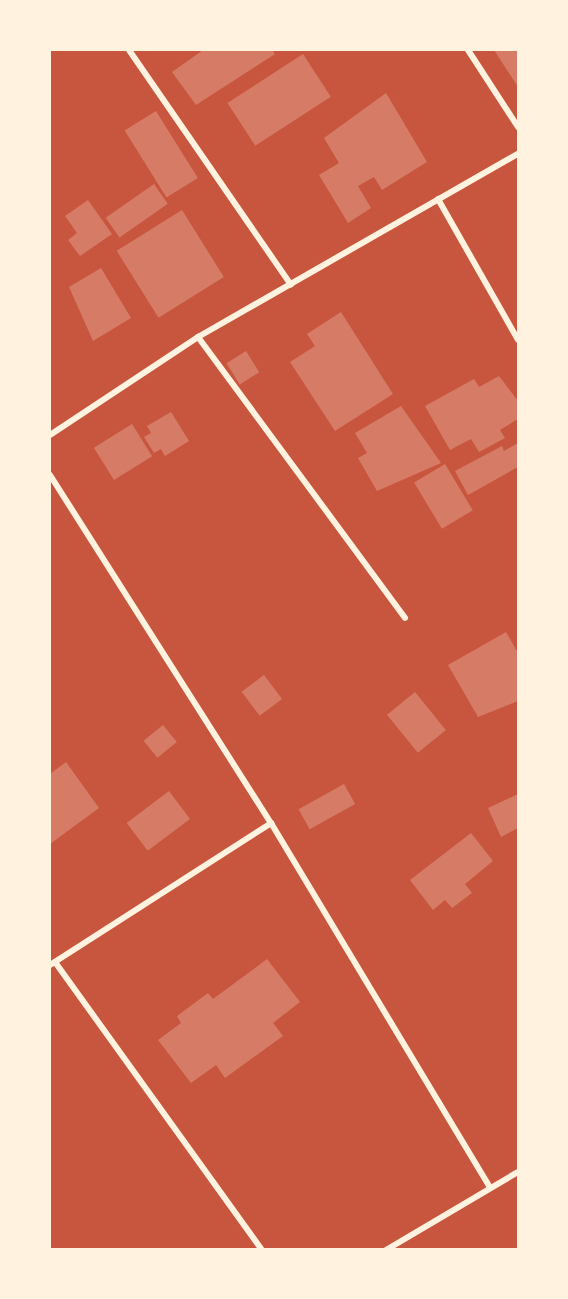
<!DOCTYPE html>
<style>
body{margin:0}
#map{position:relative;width:568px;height:1299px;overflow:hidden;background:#c8553d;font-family:"Public Sans",sans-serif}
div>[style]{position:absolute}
.building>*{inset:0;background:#d67c66;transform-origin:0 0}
.minor>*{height:6px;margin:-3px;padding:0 3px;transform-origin:3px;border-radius:3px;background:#fff3e0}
span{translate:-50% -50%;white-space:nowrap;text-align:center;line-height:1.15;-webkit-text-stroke:6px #fff3e0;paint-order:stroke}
.frame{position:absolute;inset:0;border:51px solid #fff3e0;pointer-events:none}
</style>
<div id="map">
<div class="building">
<div style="clip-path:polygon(203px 50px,272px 50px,275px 54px,196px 105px,172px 72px)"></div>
<div style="clip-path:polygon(494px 50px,518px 50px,518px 87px)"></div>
<div style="left:303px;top:54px;width:51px;height:90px;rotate:57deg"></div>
<div style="clip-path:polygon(386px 93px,427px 162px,382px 190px,374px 177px,358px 186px,371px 208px,348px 223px,319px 175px,339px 163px,324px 138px)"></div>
<div style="left:156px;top:111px;width:79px;height:37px;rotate:58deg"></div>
<div style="left:154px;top:184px;width:24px;height:59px;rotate:55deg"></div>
<div style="clip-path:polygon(88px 200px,112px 234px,80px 256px,68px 240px,77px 233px,65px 216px)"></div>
<div style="left:182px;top:210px;width:79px;height:77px;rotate:58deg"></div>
<div style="clip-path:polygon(101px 268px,131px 318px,93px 341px,69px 287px)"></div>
<div style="clip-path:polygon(341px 312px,393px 394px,335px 431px,290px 362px,315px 346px,307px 334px)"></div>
<div style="left:246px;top:351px;width:25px;height:23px;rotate:58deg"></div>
<div style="clip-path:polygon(499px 376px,518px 401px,518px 419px,500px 430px,505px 438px,479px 452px,471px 439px,450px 450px,425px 406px,474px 379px,479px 387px)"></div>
<div style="clip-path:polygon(401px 406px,441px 463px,377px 491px,358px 458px,367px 453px,355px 433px)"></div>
<div style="clip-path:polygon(171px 412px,189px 441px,165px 456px,161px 449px,154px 453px,144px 437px,151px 433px,147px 426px)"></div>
<div style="left:132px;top:424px;width:38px;height:45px;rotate:58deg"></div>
<div style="clip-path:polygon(518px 443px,518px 467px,468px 495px,455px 471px,502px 446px,504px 451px)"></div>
<div style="left:445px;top:464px;width:54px;height:36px;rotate:59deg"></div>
<div style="clip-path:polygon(506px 632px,518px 653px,518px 701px,478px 717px,448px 665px)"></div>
<div style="left:264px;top:675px;width:30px;height:28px;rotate:53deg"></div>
<div style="left:415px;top:692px;width:49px;height:36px;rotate:51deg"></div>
<div style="left:163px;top:725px;width:22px;height:25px;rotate:51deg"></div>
<div style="clip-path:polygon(66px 762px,99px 808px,50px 844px,50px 774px)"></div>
<div style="left:344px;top:784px;width:23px;height:52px;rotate:61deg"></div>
<div style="left:169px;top:791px;width:35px;height:53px;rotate:53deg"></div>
<div style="clip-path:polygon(518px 794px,518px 828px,501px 837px,488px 808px)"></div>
<div style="clip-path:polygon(471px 833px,493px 861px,465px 884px,472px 893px,452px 908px,445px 900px,433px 910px,410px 880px)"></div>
<div style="clip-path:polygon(267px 959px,300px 1002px,273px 1023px,283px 1036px,225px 1078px,216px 1065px,191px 1083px,158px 1040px,181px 1023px,177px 1016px,208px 993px,213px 999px)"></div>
</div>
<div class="minor">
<div style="left:129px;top:50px;width:285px;rotate:55.4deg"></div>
<div style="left:468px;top:50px;width:92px;rotate:57deg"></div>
<div style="left:438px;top:199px;width:162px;rotate:60.4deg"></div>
<div style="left:198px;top:337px;width:349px;rotate:53.6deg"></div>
<div style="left:50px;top:435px;width:178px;rotate:-33.5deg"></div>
<div style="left:198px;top:337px;width:369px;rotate:-29.8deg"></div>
<div style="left:50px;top:475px;width:412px;rotate:57.6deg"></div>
<div style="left:271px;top:823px;width:425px;rotate:59deg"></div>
<div style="left:55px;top:962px;width:355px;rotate:54.3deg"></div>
<div style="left:50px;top:965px;width:263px;rotate:-32.7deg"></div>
<div style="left:386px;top:1250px;width:153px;rotate:-30.6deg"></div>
</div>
<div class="frame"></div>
</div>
